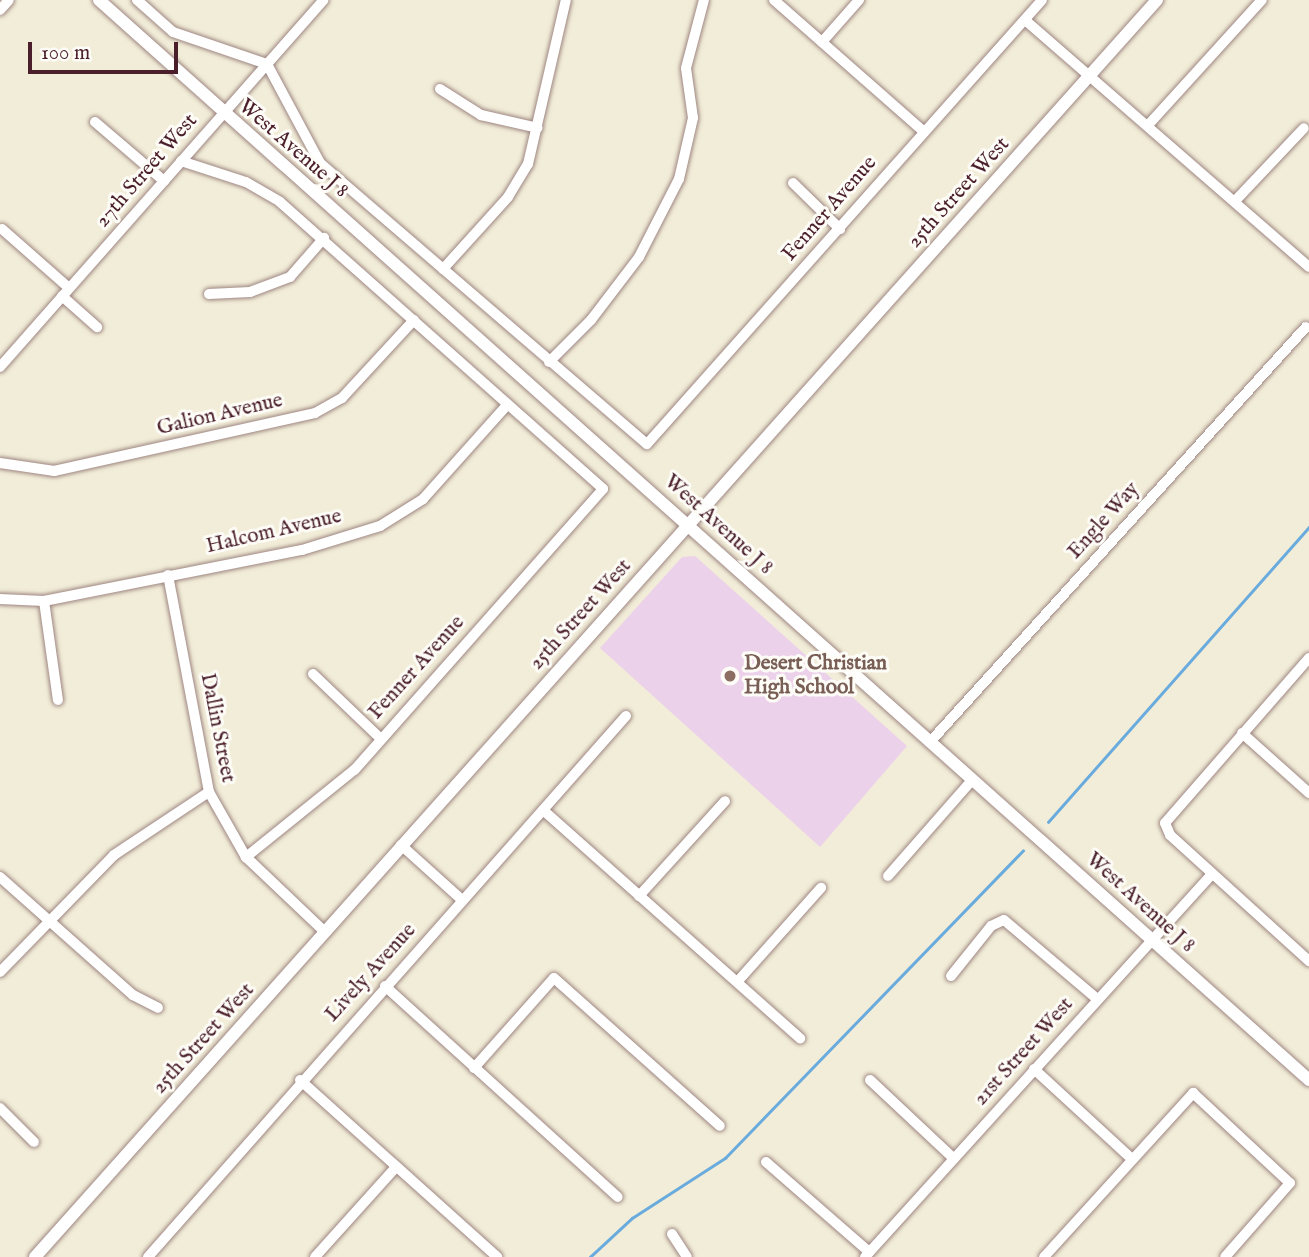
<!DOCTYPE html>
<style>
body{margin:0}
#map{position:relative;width:1309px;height:1257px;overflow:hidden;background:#f2edd8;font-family:"IM FELL English",serif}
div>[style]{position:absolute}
.built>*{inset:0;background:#ecd1ea}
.stream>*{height:2.5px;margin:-1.25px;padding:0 1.25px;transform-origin:1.25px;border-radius:1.25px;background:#6aabde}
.roads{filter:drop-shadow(0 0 2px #9e8682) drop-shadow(0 0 2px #9e8682)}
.minor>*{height:10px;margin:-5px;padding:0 5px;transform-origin:5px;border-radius:5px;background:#fff}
.tertiary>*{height:12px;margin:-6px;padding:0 6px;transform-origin:6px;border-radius:6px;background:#fff}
.dots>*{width:19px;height:19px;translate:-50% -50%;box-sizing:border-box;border:4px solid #fdfcf7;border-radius:50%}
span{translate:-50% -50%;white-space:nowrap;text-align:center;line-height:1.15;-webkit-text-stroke:6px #fdfcf7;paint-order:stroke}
.street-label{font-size:21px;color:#4a1f2b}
.education-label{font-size:21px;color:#785e54;font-weight:700}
.left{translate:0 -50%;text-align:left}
.scale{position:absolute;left:28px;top:42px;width:150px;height:32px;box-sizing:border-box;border:4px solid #4a1f2b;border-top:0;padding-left:9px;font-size:21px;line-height:24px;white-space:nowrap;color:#4a1f2b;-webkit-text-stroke:5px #fdfcf7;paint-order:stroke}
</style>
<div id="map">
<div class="built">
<div style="clip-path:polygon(695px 556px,907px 746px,820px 847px,600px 648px,682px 557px)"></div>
</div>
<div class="stream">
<div style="left:1048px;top:822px;width:394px;rotate:-48.5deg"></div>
<div style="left:590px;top:1257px;width:57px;rotate:-42.9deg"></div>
<div style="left:632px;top:1218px;width:111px;rotate:-32.8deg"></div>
<div style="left:725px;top:1158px;width:428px;rotate:-45.9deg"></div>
</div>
<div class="roads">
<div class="minor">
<div style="left:137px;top:0;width:48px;rotate:41.6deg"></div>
<div style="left:173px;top:32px;width:99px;rotate:18.8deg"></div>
<div style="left:267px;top:64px;width:112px;rotate:61.8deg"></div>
<div style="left:320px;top:163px;width:431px;rotate:40.7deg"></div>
<div style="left:647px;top:444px;width:594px;rotate:-48.34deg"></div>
<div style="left:774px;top:0;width:200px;rotate:41.3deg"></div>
<div style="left:0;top:10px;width:13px;rotate:-48deg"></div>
<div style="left:1025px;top:20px;width:376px;rotate:41deg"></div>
<div style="left:822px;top:42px;width:56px;rotate:-48.6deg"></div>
<div style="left:440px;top:89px;width:49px;rotate:32.4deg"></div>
<div style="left:481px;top:115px;width:58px;rotate:12.8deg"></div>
<div style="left:95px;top:122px;width:91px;rotate:40.5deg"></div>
<div style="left:1150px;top:123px;width:166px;rotate:-47.7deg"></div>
<div style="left:181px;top:161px;width:68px;rotate:17.9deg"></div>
<div style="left:246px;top:182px;width:39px;rotate:30deg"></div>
<div style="left:280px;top:202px;width:432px;rotate:41.6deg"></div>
<div style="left:603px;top:489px;width:375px;rotate:131.5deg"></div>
<div style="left:354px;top:770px;width:139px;rotate:141.1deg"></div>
<div style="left:793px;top:183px;width:66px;rotate:44.4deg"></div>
<div style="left:1235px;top:201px;width:100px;rotate:-46.6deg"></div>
<div style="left:2px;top:229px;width:89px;rotate:41.4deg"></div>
<div style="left:443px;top:269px;width:97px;rotate:-47.9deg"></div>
<div style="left:508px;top:197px;width:39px;rotate:-59deg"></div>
<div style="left:528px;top:164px;width:168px;rotate:-77deg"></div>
<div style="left:209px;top:294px;width:41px;rotate:-2.8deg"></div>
<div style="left:250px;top:292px;width:43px;rotate:-20.6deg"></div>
<div style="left:290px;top:277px;width:52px;rotate:-48.9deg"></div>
<div style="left:62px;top:296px;width:47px;rotate:41.5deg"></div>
<div style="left:549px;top:362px;width:59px;rotate:-45deg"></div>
<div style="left:591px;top:320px;width:79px;rotate:-52.7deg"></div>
<div style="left:639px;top:257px;width:88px;rotate:-62.9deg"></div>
<div style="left:679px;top:179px;width:63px;rotate:-77.1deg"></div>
<div style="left:693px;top:118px;width:50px;rotate:-98deg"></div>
<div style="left:686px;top:68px;width:70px;rotate:-75.2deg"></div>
<div style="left:0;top:367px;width:489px;rotate:-48.6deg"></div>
<div style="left:0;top:463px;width:55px;rotate:8.4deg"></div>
<div style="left:54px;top:471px;width:267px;rotate:-12.5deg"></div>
<div style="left:315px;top:413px;width:31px;rotate:-29deg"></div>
<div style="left:342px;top:398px;width:106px;rotate:-47.3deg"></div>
<div style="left:168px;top:575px;width:221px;rotate:79.3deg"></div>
<div style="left:209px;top:792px;width:75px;rotate:60.4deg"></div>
<div style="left:246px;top:857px;width:109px;rotate:43.5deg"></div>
<div style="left:0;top:599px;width:44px;rotate:2.6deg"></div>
<div style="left:44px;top:601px;width:263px;rotate:-11.2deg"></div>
<div style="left:302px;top:550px;width:82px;rotate:-17.1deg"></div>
<div style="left:380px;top:526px;width:51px;rotate:-32.1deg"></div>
<div style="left:423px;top:499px;width:127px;rotate:-48.2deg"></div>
<div style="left:44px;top:601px;width:100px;rotate:82deg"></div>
<div style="left:1309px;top:658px;width:219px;rotate:131.1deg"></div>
<div style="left:1165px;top:823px;width:13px;rotate:67deg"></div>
<div style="left:1170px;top:835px;width:188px;rotate:42.2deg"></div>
<div style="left:313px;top:674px;width:93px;rotate:43.7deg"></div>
<div style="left:1242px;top:733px;width:90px;rotate:41.8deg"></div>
<div style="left:930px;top:742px;width:560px;rotate:-47.82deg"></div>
<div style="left:543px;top:810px;width:344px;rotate:41.6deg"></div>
<div style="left:401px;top:845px;width:82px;rotate:42deg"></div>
<div style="left:888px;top:876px;width:128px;rotate:-48.8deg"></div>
<div style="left:0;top:877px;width:178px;rotate:41.6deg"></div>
<div style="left:133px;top:995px;width:28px;rotate:27deg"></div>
<div style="left:639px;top:896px;width:128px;rotate:-47.8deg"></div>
<div style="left:0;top:972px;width:163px;rotate:-45.7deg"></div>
<div style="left:114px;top:855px;width:114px;rotate:-33.6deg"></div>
<div style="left:951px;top:976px;width:64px;rotate:-51.3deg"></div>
<div style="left:991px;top:926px;width:14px;rotate:-25deg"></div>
<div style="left:1004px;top:920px;width:122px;rotate:40.3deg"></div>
<div style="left:738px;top:981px;width:125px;rotate:-48.3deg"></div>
<div style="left:385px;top:986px;width:314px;rotate:42.2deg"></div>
<div style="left:474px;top:1068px;width:120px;rotate:-48.4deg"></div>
<div style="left:554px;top:978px;width:222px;rotate:41.7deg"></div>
<div style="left:1034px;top:1069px;width:133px;rotate:42.6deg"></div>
<div style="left:300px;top:1080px;width:265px;rotate:41.9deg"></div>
<div style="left:870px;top:1080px;width:115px;rotate:43.2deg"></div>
<div style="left:0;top:1108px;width:48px;rotate:45deg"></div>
<div style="left:766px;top:1162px;width:137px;rotate:41.1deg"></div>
<div style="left:672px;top:1234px;width:27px;rotate:57deg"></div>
<div style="left:148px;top:1257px;width:722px;rotate:-48.54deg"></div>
<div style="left:315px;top:1257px;width:121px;rotate:-48deg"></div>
<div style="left:865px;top:1257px;width:517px;rotate:-47.82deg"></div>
<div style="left:1044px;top:1257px;width:222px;rotate:-47.7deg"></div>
<div style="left:1193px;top:1093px;width:132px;rotate:42.9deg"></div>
<div style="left:1290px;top:1183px;width:98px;rotate:131.3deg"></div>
</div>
<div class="tertiary">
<div style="left:99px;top:0;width:1622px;rotate:41.75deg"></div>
<div style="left:35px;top:1257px;width:1685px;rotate:-48.25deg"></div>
</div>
</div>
<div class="dots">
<div style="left:730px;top:676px;background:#8d6e63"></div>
</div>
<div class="street-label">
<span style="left:293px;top:149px;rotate:41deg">West Avenue J 8</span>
<span style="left:147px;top:171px;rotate:-49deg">27th Street West</span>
<span style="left:959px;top:193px;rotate:-48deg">25th Street West</span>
<span style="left:830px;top:209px;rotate:-49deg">Fenner Avenue</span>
<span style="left:220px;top:415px;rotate:-13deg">Galion Avenue</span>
<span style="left:1104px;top:521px;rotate:-48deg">Engle Way</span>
<span style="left:718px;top:525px;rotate:42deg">West Avenue J 8</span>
<span style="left:274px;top:532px;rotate:-13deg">Halcom Avenue</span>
<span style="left:581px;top:615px;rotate:-48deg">25th Street West</span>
<span style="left:417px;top:668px;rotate:-48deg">Fenner Avenue</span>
<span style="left:217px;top:728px;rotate:79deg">Dallin Street</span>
<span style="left:1140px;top:903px;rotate:42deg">West Avenue J 8</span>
<span style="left:371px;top:973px;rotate:-48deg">Lively Avenue</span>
<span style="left:204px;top:1039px;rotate:-48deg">25th Street West</span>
<span style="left:1024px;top:1052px;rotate:-48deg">21st Street West</span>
</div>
<div class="education-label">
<span class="left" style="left:744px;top:676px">Desert Christian<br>High School</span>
</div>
<div class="scale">100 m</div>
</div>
